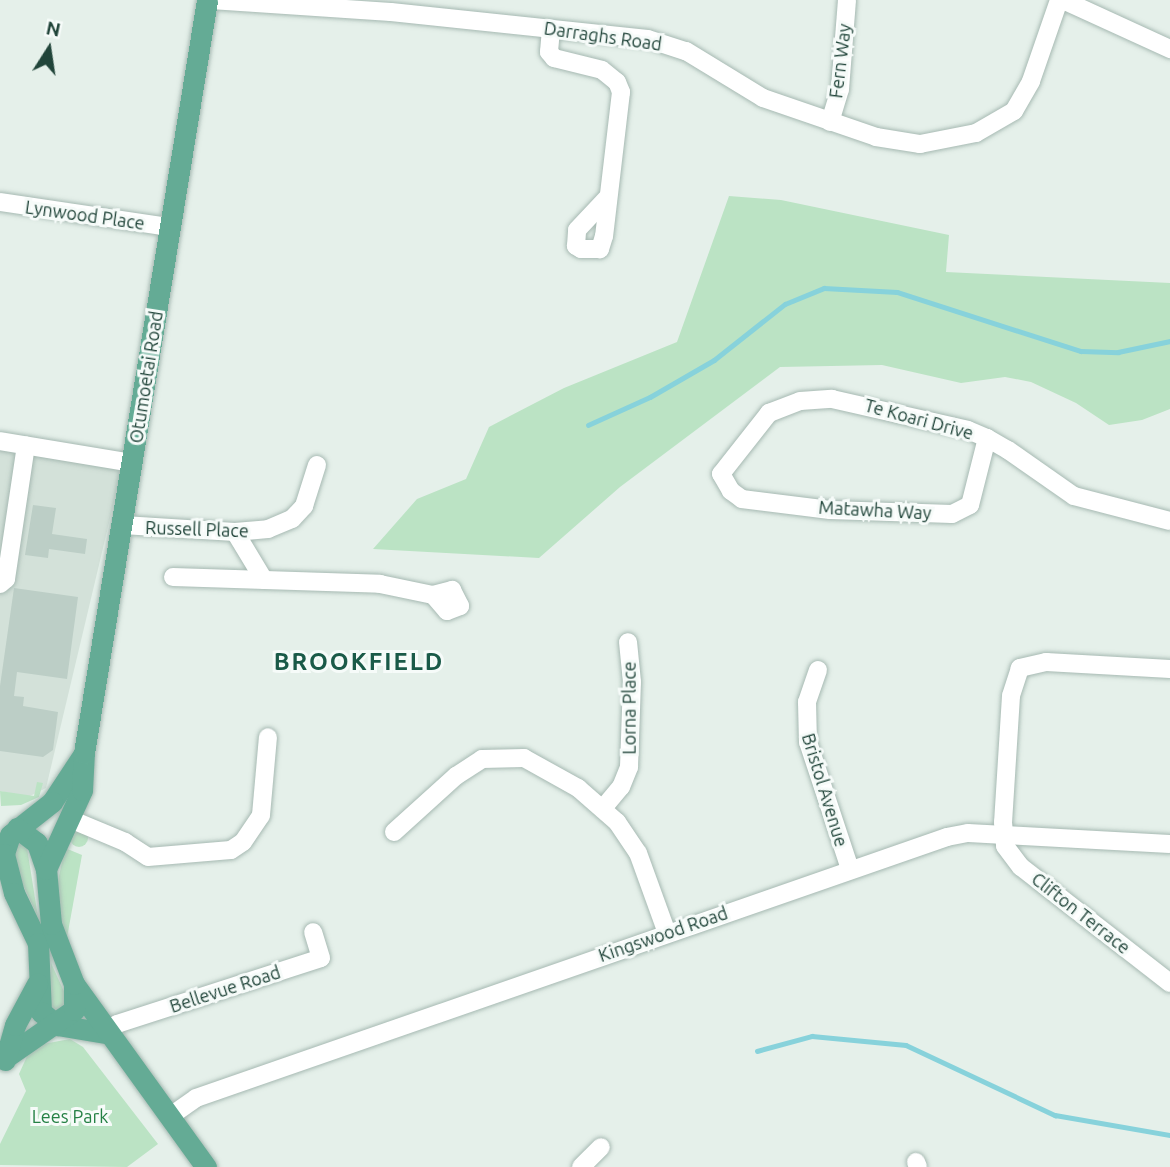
<!DOCTYPE html>
<style>
body{margin:0}
#map{position:relative;width:1170px;height:1167px;overflow:hidden;background:#e5f0ea;font-family:Ubuntu,sans-serif}
div>[style]{position:absolute}
.built>*{inset:0;background:#d3e1d9}
.green>*{inset:0;background:#bbe3c4}
.round{border-radius:50%}
.stream>*{height:4.5px;margin:-2.25px;padding:0 2.25px;transform-origin:2.25px;border-radius:2.25px;background:#87d2db}
.building>*{inset:0;background:#bccec6}
.roads{filter:drop-shadow(0 0 2px #a6b9b2) drop-shadow(0 0 2px #a6b9b2)}
.minor>*{height:18px;margin:-9px;padding:0 9px;transform-origin:9px;border-radius:9px;background:#fff}
.major>*{height:21px;margin:-10.5px;padding:0 10.5px;transform-origin:10.5px;border-radius:10.5px;background:#64ab95}
span{translate:-50% -50%;white-space:nowrap;text-align:center;line-height:1.15;-webkit-text-stroke:6px #f6fbf9;paint-order:stroke}
.street-label{font-size:18px;color:#21453a}
.park-label{font-size:18px;color:#258145}
.district-label{font-size:24px;color:#1a5a48;font-weight:700;letter-spacing:2px}
.north{position:absolute;left:14px;top:14px;width:70px;height:70px;-webkit-text-stroke:5px #f6fbf9;paint-order:stroke;rotate:12deg;font-size:19px;font-weight:700;line-height:28px;text-align:center;color:#21453a}
.north::after{content:'';display:block;margin:auto;width:24px;height:32px;background:#21453a;clip-path:polygon(50% 0,100% 100%,50% 72%,0 100%)}
</style>
<div id="map">
<div class="built">
<div style="clip-path:polygon(0 450px,122px 468px,46px 788px,28px 797px,0 791px)"></div>
</div>
<div class="green">
<div style="clip-path:polygon(729px 196px,781px 200px,949px 235px,946px 272px,1170px 283px,1170px 409px,1142px 420px,1109px 425px,1076px 403px,1031px 382px,1005px 377px,961px 383px,882px 365px,780px 367px,620px 487px,539px 558px,373px 549px,417px 499px,466px 479px,489px 427px,564px 388px,677px 342px)"></div>
<div style="clip-path:polygon(37px 782px,43px 783px,39px 797px,21px 805px,1px 806px,0 791px,34px 796px)"></div>
<div class="round" style="left:70px;top:829px;width:18px;height:18px"></div>
<div style="clip-path:polygon(19px 839px,27px 848px,38px 917px,17px 872px,11px 845px)"></div>
<div style="clip-path:polygon(65px 848px,82px 855px,66px 943px,60px 930px,56px 890px)"></div>
<div style="clip-path:polygon(51px 963px,68px 1000px,61px 1012px,52px 1010px,50px 1001px)"></div>
<div style="clip-path:polygon(70px 1039px,83px 1047px,158px 1144px,127px 1167px,0 1165px,0 1144px,26px 1091px,19px 1074px,28px 1054px,43px 1044px)"></div>
</div>
<div class="stream">
<div style="left:588px;top:425px;width:68px;rotate:-24.3deg"></div>
<div style="left:650px;top:397px;width:74px;rotate:-30deg"></div>
<div style="left:714px;top:360px;width:90px;rotate:-38.3deg"></div>
<div style="left:785px;top:304px;width:42px;rotate:-22.3deg"></div>
<div style="left:824px;top:288px;width:73px;rotate:3.1deg"></div>
<div style="left:897px;top:292px;width:193px;rotate:17.8deg"></div>
<div style="left:1081px;top:351px;width:37px;rotate:2deg"></div>
<div style="left:1118px;top:352px;width:53px;rotate:-11.9deg"></div>
<div style="left:757px;top:1051px;width:57px;rotate:-15.3deg"></div>
<div style="left:812px;top:1036px;width:94px;rotate:5.5deg"></div>
<div style="left:906px;top:1045px;width:165px;rotate:25.2deg"></div>
<div style="left:1055px;top:1115px;width:117px;rotate:9.9deg"></div>
</div>
<div class="building">
<div style="clip-path:polygon(33px 505px,56px 508px,52px 534px,87px 539px,85px 554px,49px 549px,48px 558px,25px 555px)"></div>
<div style="clip-path:polygon(14px 588px,78px 597px,67px 679px,17px 672px,14px 696px,24px 697px,23px 706px,58px 712px,53px 750px,43px 757px,0 751px,0 686px)"></div>
</div>
<div class="roads">
<div class="minor">
<div style="left:211px;top:0;width:180px;rotate:3.8deg"></div>
<div style="left:391px;top:12px;width:258px;rotate:6deg"></div>
<div style="left:648px;top:39px;width:40px;rotate:18deg"></div>
<div style="left:686px;top:51px;width:90px;rotate:31.4deg"></div>
<div style="left:763px;top:98px;width:120px;rotate:19deg"></div>
<div style="left:876px;top:137px;width:45px;rotate:9deg"></div>
<div style="left:920px;top:144px;width:57px;rotate:-11.1deg"></div>
<div style="left:976px;top:133px;width:44px;rotate:-30.1deg"></div>
<div style="left:1014px;top:111px;width:34px;rotate:-60deg"></div>
<div style="left:1031px;top:81px;width:86px;rotate:-70.9deg"></div>
<div style="left:1063px;top:0;width:118px;rotate:24.6deg"></div>
<div style="left:551px;top:29px;width:23px;rotate:95deg"></div>
<div style="left:549px;top:52px;width:8px;rotate:50deg"></div>
<div style="left:554px;top:58px;width:49px;rotate:14deg"></div>
<div style="left:602px;top:70px;width:19px;rotate:39deg"></div>
<div style="left:617px;top:82px;width:11px;rotate:68deg"></div>
<div style="left:621px;top:92px;width:145px;rotate:96.7deg"></div>
<div style="left:604px;top:236px;width:14px;rotate:107deg"></div>
<div style="left:600px;top:249px;width:19px;rotate:180deg"></div>
<div style="left:581px;top:249px;width:6px;rotate:-149deg"></div>
<div style="left:576px;top:246px;width:16px;rotate:-86deg"></div>
<div style="left:577px;top:230px;width:44px;rotate:-46.8deg"></div>
<div style="left:830px;top:122px;width:34px;rotate:-73deg"></div>
<div style="left:840px;top:89px;width:89px;rotate:-85.5deg"></div>
<div style="left:0;top:202px;width:171px;rotate:8.4deg"></div>
<div style="left:987px;top:438px;width:69px;rotate:104.2deg"></div>
<div style="left:970px;top:505px;width:20px;rotate:153deg"></div>
<div style="left:952px;top:514px;width:122px;rotate:-178.1deg"></div>
<div style="left:830px;top:510px;width:89px;rotate:-172.9deg"></div>
<div style="left:742px;top:499px;width:14px;rotate:-144deg"></div>
<div style="left:731px;top:491px;width:20px;rotate:-120deg"></div>
<div style="left:721px;top:474px;width:78px;rotate:-51.8deg"></div>
<div style="left:769px;top:413px;width:33px;rotate:-21deg"></div>
<div style="left:800px;top:401px;width:32px;rotate:-4deg"></div>
<div style="left:832px;top:399px;width:139px;rotate:12.8deg"></div>
<div style="left:968px;top:430px;width:21px;rotate:23deg"></div>
<div style="left:987px;top:438px;width:24px;rotate:30deg"></div>
<div style="left:1008px;top:450px;width:80px;rotate:34.9deg"></div>
<div style="left:1074px;top:496px;width:99px;rotate:14.6deg"></div>
<div style="left:0;top:441px;width:135px;rotate:9.4deg"></div>
<div style="left:123px;top:525px;width:112px;rotate:3.6deg"></div>
<div style="left:235px;top:532px;width:33px;rotate:-5deg"></div>
<div style="left:268px;top:529px;width:26px;rotate:-23deg"></div>
<div style="left:292px;top:519px;width:18px;rotate:-47deg"></div>
<div style="left:304px;top:506px;width:43px;rotate:-72.4deg"></div>
<div style="left:235px;top:532px;width:56px;rotate:58.9deg"></div>
<div style="left:173px;top:577px;width:207px;rotate:1.9deg"></div>
<div style="left:380px;top:584px;width:54px;rotate:11.7deg"></div>
<div style="left:433px;top:595px;width:20px;rotate:-15deg"></div>
<div style="left:452px;top:590px;width:18px;rotate:63deg"></div>
<div style="left:460px;top:606px;width:14px;rotate:159deg"></div>
<div style="left:447px;top:611px;width:21px;rotate:-131deg"></div>
<div style="left:0;top:584px;width:8px;rotate:-40deg"></div>
<div style="left:6px;top:579px;width:135px;rotate:-81.5deg"></div>
<div style="left:1170px;top:669px;width:124px;rotate:-176.8deg"></div>
<div style="left:1046px;top:662px;width:27px;rotate:167deg"></div>
<div style="left:1020px;top:668px;width:29px;rotate:108deg"></div>
<div style="left:1011px;top:696px;width:126px;rotate:93.6deg"></div>
<div style="left:1003px;top:822px;width:24px;rotate:85deg"></div>
<div style="left:1005px;top:846px;width:26px;rotate:53deg"></div>
<div style="left:1021px;top:867px;width:189px;rotate:37.9deg"></div>
<div style="left:818px;top:670px;width:34px;rotate:109deg"></div>
<div style="left:807px;top:702px;width:40px;rotate:88.6deg"></div>
<div style="left:808px;top:742px;width:134px;rotate:71.7deg"></div>
<div style="left:604px;top:807px;width:26px;rotate:-50deg"></div>
<div style="left:621px;top:787px;width:22px;rotate:-68deg"></div>
<div style="left:629px;top:767px;width:85px;rotate:-88deg"></div>
<div style="left:632px;top:682px;width:40px;rotate:-95.7deg"></div>
<div style="left:70px;top:819px;width:60px;rotate:22.7deg"></div>
<div style="left:125px;top:842px;width:27px;rotate:33deg"></div>
<div style="left:148px;top:857px;width:83px;rotate:-4.8deg"></div>
<div style="left:231px;top:850px;width:14px;rotate:-34deg"></div>
<div style="left:243px;top:842px;width:32px;rotate:-56deg"></div>
<div style="left:261px;top:815px;width:78px;rotate:-84.9deg"></div>
<div style="left:394px;top:832px;width:84px;rotate:-42.1deg"></div>
<div style="left:456px;top:776px;width:31px;rotate:-33deg"></div>
<div style="left:482px;top:759px;width:42px;rotate:-1.4deg"></div>
<div style="left:524px;top:758px;width:62px;rotate:29.1deg"></div>
<div style="left:578px;top:788px;width:52px;rotate:41.1deg"></div>
<div style="left:617px;top:822px;width:37px;rotate:56deg"></div>
<div style="left:638px;top:853px;width:85px;rotate:70.1deg"></div>
<div style="left:106px;top:1033px;width:14px;rotate:-39deg"></div>
<div style="left:117px;top:1024px;width:214px;rotate:-17.9deg"></div>
<div style="left:321px;top:958px;width:27px;rotate:-107deg"></div>
<div style="left:172px;top:1115px;width:29px;rotate:-35deg"></div>
<div style="left:196px;top:1098px;width:795px;rotate:-19.16deg"></div>
<div style="left:947px;top:837px;width:21px;rotate:-11deg"></div>
<div style="left:968px;top:833px;width:202px;rotate:3.1deg"></div>
<div style="left:916px;top:1162px;width:5px;rotate:68deg"></div>
<div style="left:581px;top:1167px;width:28px;rotate:-45deg"></div>
</div>
<div class="major">
<div style="left:83px;top:755px;width:56px;rotate:123.4deg"></div>
<div style="left:52px;top:802px;width:53px;rotate:141.8deg"></div>
<div style="left:10px;top:835px;width:20px;rotate:108deg"></div>
<div style="left:4px;top:854px;width:40px;rotate:75.6deg"></div>
<div style="left:14px;top:893px;width:55px;rotate:64.4deg"></div>
<div style="left:38px;top:943px;width:69px;rotate:87.5deg"></div>
<div style="left:41px;top:1012px;width:21px;rotate:39deg"></div>
<div style="left:57px;top:1025px;width:50px;rotate:9.3deg"></div>
<div style="left:17px;top:828px;width:25px;rotate:37deg"></div>
<div style="left:37px;top:843px;width:28px;rotate:71deg"></div>
<div style="left:74px;top:984px;width:226px;rotate:54.2deg"></div>
<div style="left:6px;top:1057px;width:83px;rotate:-34.7deg"></div>
<div style="left:74px;top:1010px;width:26px;rotate:-90deg"></div>
<div style="left:74px;top:984px;width:64px;rotate:-111deg"></div>
<div style="left:51px;top:924px;width:55px;rotate:-95.2deg"></div>
<div style="left:46px;top:869px;width:87px;rotate:-65.5deg"></div>
<div style="left:82px;top:790px;width:37px;rotate:-87deg"></div>
<div style="left:84px;top:753px;width:763px;rotate:-80.72deg"></div>
<div style="left:5px;top:1060px;width:36px;rotate:-74deg"></div>
<div style="left:15px;top:1025px;width:47px;rotate:-61.8deg"></div>
</div>
</div>
<div class="street-label">
<span style="left:603px;top:36px;rotate:8deg">Darraghs Road</span>
<span style="left:840px;top:61px;rotate:-83deg">Fern Way</span>
<span style="left:85px;top:215px;rotate:8deg">Lynwood Place</span>
<span style="left:146px;top:377px;rotate:-81deg">Otumoetai Road</span>
<span style="left:919px;top:419px;rotate:15deg">Te Koari Drive</span>
<span style="left:875px;top:510px;rotate:3deg">Matawha Way</span>
<span style="left:197px;top:529px;rotate:2deg">Russell Place</span>
<span style="left:629px;top:708px;rotate:-90deg">Lorna Place</span>
<span style="left:825px;top:790px;rotate:73deg">Bristol Avenue</span>
<span style="left:1081px;top:913px;rotate:38deg">Clifton Terrace</span>
<span style="left:663px;top:934px;rotate:-19deg">Kingswood Road</span>
<span style="left:225px;top:989px;rotate:-18deg">Bellevue Road</span>
</div>
<div class="park-label">
<span style="left:70px;top:1116px">Lees Park</span>
</div>
<div class="district-label">
<span style="left:359px;top:662px">BROOKFIELD</span>
</div>
<div class="north">N</div>
</div>
